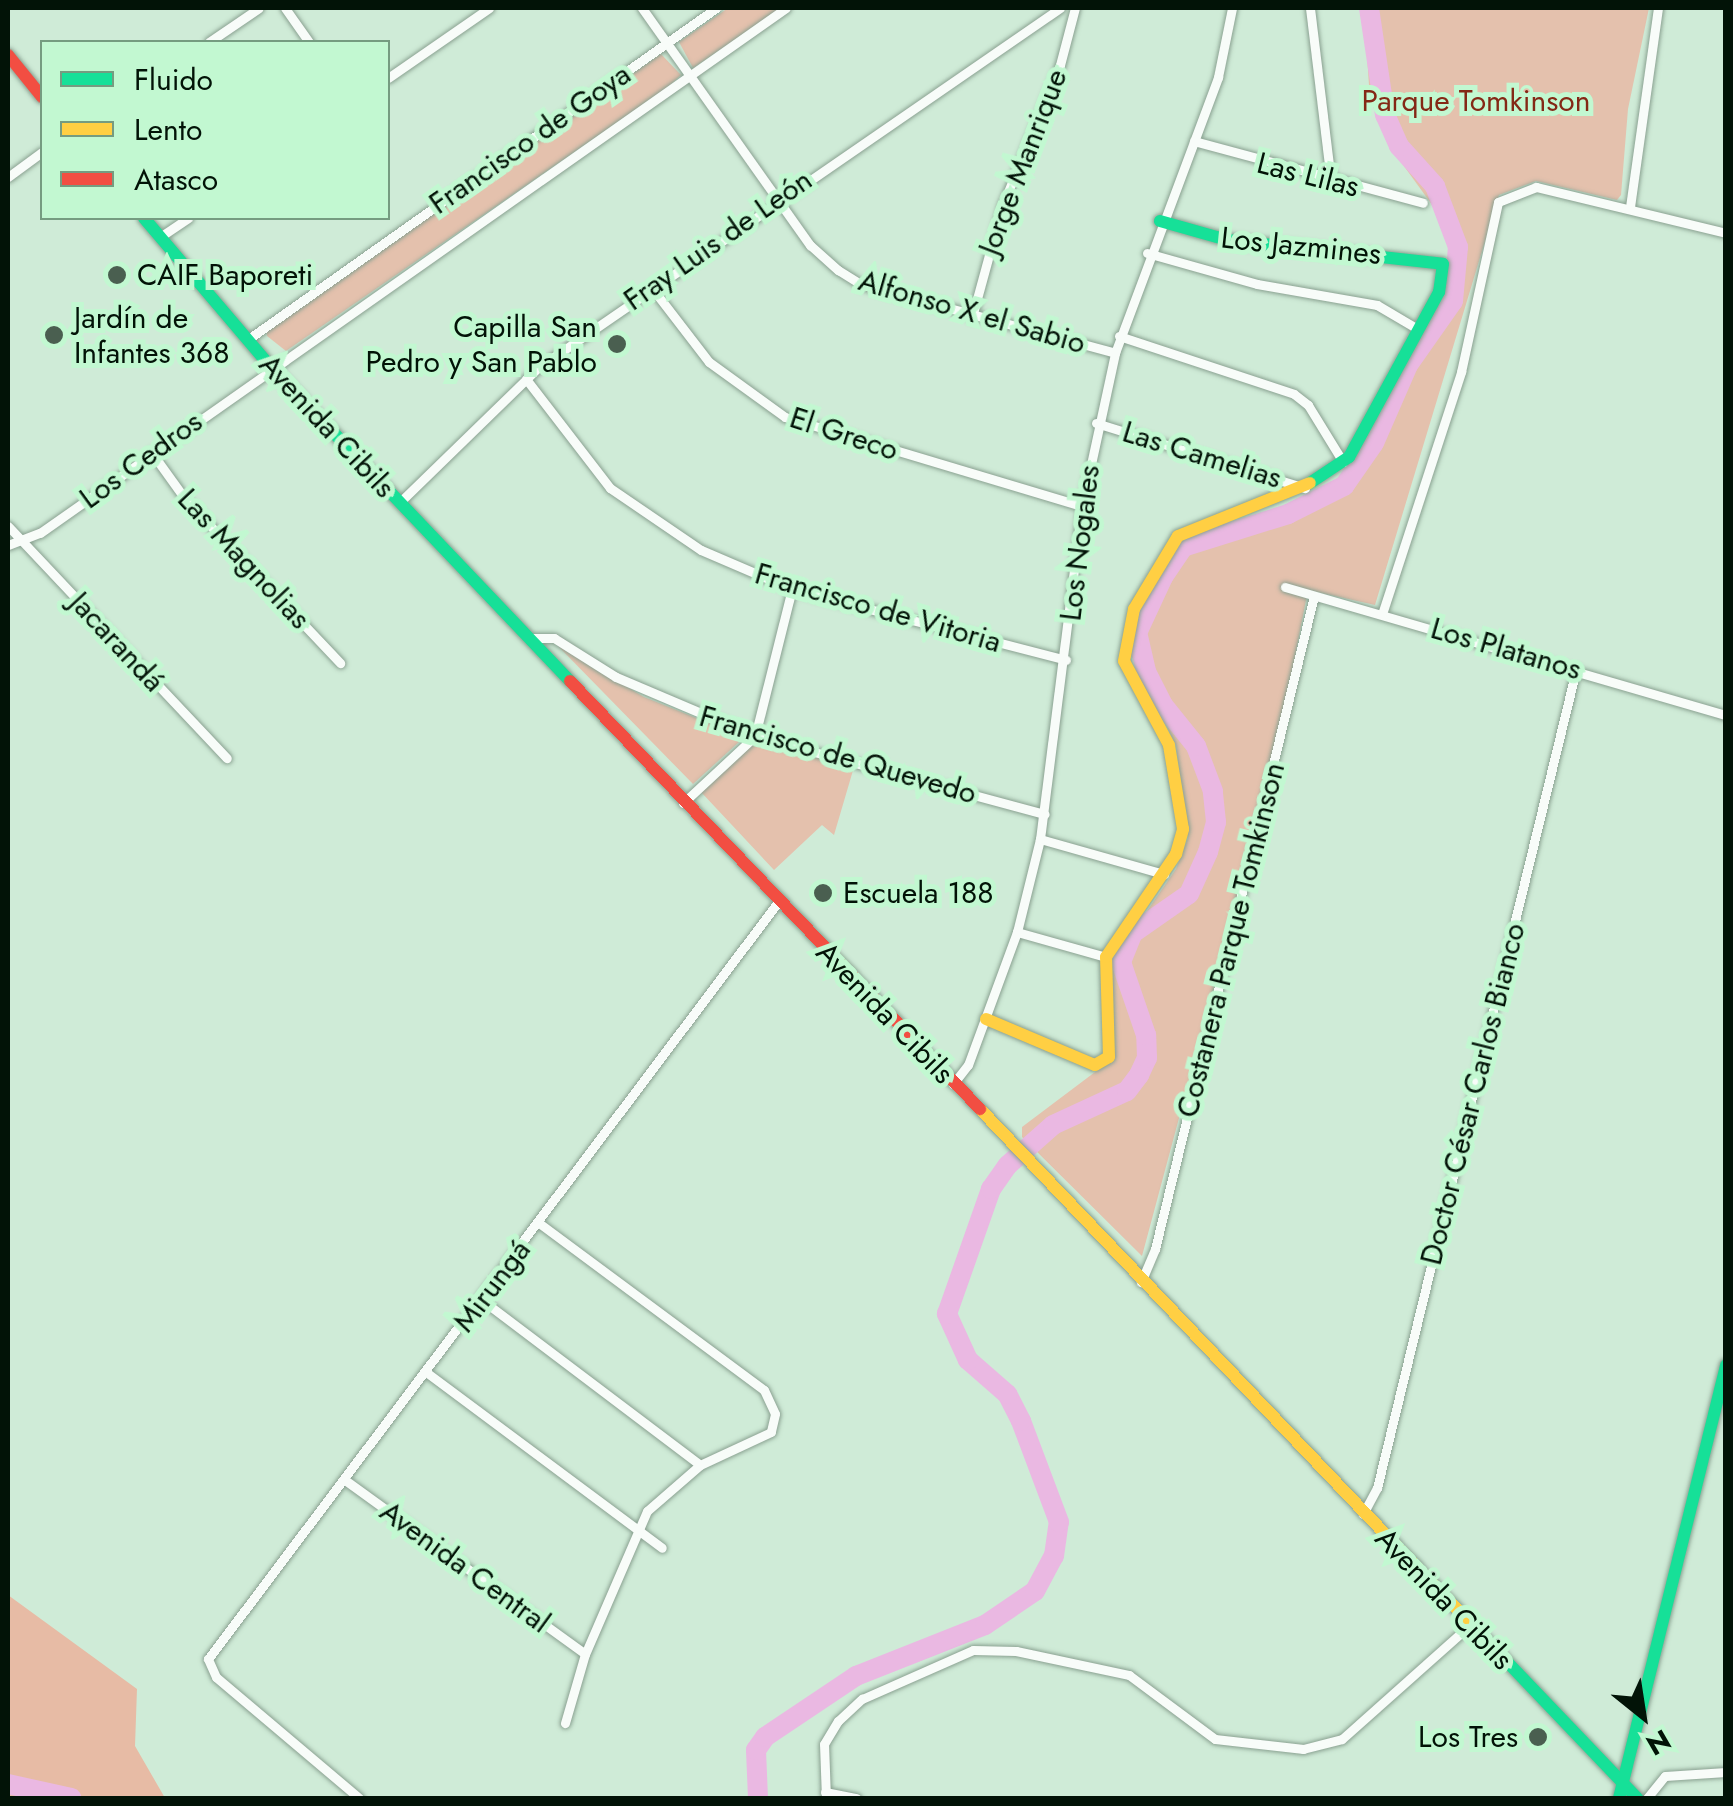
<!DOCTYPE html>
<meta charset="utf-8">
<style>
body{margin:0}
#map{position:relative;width:1733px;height:1806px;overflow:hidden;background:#cfebd7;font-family:Jost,sans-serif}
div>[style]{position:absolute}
.green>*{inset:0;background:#e4c1ad}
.forest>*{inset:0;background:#e7bba5}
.river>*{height:20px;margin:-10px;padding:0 10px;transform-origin:10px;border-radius:10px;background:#eab8e2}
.roads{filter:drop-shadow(0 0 2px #8aa191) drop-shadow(0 0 2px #8aa191)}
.street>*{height:9px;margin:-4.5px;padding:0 4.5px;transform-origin:4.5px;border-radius:4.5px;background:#f8fcf9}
.fast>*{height:12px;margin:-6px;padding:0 6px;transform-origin:6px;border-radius:6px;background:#16e098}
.slow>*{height:12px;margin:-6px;padding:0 6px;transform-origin:6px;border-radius:6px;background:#ffcf43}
.jam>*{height:12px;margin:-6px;padding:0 6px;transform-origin:6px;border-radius:6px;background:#f24e42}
.dots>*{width:28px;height:28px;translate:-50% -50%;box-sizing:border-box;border:5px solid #c2f8d1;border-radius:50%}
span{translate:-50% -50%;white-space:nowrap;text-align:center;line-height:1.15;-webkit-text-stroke:10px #c2f8d1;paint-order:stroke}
.park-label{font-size:30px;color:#842816}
.street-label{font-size:30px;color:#021307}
.poi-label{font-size:30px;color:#021307}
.left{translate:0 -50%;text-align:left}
.right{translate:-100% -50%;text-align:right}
.frame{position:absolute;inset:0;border:10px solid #021307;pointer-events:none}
.legend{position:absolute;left:40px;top:40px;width:350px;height:180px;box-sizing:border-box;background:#c2f8d1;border:2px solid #759c80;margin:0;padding:12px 18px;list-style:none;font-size:30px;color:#021307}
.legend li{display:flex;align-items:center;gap:20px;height:50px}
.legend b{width:50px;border:2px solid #759c80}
.north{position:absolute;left:1593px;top:1666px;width:100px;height:100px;-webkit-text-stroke:8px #c2f8d1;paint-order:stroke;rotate:150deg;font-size:28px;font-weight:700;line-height:40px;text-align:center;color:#021307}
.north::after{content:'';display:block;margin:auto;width:35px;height:45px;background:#021307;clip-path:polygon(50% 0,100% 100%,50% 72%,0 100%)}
</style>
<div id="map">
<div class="green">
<div style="clip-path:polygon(728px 8px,782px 8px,693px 68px,679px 42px)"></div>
<div style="clip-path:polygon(1364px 8px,1649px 8px,1628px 109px,1621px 195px,1617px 200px,1536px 181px,1499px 195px,1375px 605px,1308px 590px,1274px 764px,1142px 1256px,1022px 1137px,1022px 1127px,1115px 1057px,1112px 962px,1176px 869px,1188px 838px,1176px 745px,1130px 653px,1138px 608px,1182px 539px,1287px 507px,1343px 480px,1360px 461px,1410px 349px,1443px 307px,1451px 257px,1443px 220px,1401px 162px,1370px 101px)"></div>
<div style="clip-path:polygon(661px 54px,681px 75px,667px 88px,286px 351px,267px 336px,266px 329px)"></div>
<div style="clip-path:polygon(558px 646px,644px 697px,734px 733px,739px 742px,693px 784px)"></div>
<div style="clip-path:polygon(757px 741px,854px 767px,834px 835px,822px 825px,774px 870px,701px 792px)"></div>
</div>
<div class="forest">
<div style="clip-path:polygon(8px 1595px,137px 1689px,135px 1746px,165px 1798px,8px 1798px)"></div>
</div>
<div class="river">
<div style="left:8px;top:1784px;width:65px;rotate:12.5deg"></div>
<div style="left:758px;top:1798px;width:48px;rotate:-92.4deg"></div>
<div style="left:756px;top:1750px;width:16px;rotate:-55deg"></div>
<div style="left:765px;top:1737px;width:110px;rotate:-33.8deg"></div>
<div style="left:856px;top:1676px;width:139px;rotate:-21.6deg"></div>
<div style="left:985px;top:1625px;width:60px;rotate:-34.2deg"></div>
<div style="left:1035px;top:1591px;width:40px;rotate:-62deg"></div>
<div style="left:1054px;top:1556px;width:34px;rotate:-82deg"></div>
<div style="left:1059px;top:1522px;width:108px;rotate:-110.6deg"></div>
<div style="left:1021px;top:1421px;width:30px;rotate:-117deg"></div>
<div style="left:1007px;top:1394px;width:52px;rotate:-138.9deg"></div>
<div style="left:968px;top:1360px;width:51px;rotate:-114.5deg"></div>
<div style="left:947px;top:1314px;width:133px;rotate:-70.6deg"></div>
<div style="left:991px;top:1189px;width:29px;rotate:-55deg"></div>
<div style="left:1008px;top:1165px;width:60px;rotate:-41.6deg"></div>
<div style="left:1053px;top:1125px;width:81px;rotate:-24.7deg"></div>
<div style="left:1127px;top:1091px;width:20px;rotate:-53deg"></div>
<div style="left:1139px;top:1075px;width:19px;rotate:-65deg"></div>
<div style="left:1147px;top:1058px;width:23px;rotate:-92deg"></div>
<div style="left:1146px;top:1035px;width:77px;rotate:-108.9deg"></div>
<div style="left:1121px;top:962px;width:31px;rotate:-68deg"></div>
<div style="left:1133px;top:933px;width:68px;rotate:-34.9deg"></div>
<div style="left:1189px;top:894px;width:46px;rotate:-65.7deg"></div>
<div style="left:1208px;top:852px;width:31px;rotate:-75deg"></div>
<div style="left:1216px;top:822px;width:31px;rotate:-96deg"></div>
<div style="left:1213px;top:791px;width:48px;rotate:-110.7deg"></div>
<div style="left:1196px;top:746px;width:53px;rotate:-128.8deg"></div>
<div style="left:1163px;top:705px;width:38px;rotate:-117deg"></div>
<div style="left:1146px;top:671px;width:39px;rotate:-103deg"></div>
<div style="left:1137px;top:633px;width:62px;rotate:-65.1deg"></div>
<div style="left:1163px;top:577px;width:36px;rotate:-56deg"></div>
<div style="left:1183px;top:547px;width:110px;rotate:-17.4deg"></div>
<div style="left:1288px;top:514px;width:63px;rotate:-26.6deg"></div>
<div style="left:1344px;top:486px;width:52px;rotate:-55.1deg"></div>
<div style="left:1374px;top:443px;width:85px;rotate:-66.4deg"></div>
<div style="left:1408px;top:365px;width:78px;rotate:-54.9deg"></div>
<div style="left:1453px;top:301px;width:54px;rotate:-84.7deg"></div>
<div style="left:1458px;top:247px;width:65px;rotate:-110.7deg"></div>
<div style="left:1435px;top:186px;width:54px;rotate:-132deg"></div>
<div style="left:1399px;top:146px;width:34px;rotate:-114deg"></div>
<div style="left:1385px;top:115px;width:108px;rotate:-98.5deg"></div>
</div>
<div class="roads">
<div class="street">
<div style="left:285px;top:8px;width:42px;rotate:54.8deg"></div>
<div style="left:642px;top:8px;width:291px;rotate:54.7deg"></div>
<div style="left:810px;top:245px;width:38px;rotate:42deg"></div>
<div style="left:838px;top:270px;width:26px;rotate:32deg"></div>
<div style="left:860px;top:284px;width:264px;rotate:15.1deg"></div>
<div style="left:1310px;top:8px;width:174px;rotate:83.1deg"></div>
<div style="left:209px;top:42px;width:60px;rotate:-34.2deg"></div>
<div style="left:388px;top:78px;width:123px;rotate:-34.7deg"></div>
<div style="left:1194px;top:141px;width:237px;rotate:15.1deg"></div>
<div style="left:8px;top:177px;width:42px;rotate:-36.3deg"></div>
<div style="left:1630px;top:207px;width:201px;rotate:-82deg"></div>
<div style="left:160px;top:237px;width:34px;rotate:-34deg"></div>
<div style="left:1147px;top:253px;width:114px;rotate:15.7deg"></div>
<div style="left:1257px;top:284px;width:122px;rotate:9.9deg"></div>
<div style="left:1377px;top:305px;width:45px;rotate:30.5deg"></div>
<div style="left:652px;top:288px;width:93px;rotate:52.4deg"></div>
<div style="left:709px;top:362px;width:94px;rotate:35.9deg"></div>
<div style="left:785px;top:417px;width:310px;rotate:16.7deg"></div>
<div style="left:972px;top:317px;width:117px;rotate:-74.7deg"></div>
<div style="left:1003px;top:204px;width:150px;rotate:-67.7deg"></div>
<div style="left:1060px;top:65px;width:59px;rotate:-75.3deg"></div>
<div style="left:1119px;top:336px;width:184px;rotate:18.3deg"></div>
<div style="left:1294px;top:394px;width:18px;rotate:38deg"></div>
<div style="left:1308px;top:405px;width:67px;rotate:58.4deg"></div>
<div style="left:247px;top:340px;width:575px;rotate:-35.29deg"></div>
<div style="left:526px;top:379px;width:138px;rotate:52.4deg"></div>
<div style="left:610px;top:488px;width:110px;rotate:34.3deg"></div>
<div style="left:701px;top:550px;width:99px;rotate:23.2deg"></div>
<div style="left:792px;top:589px;width:283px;rotate:14.5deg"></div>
<div style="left:1096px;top:423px;width:219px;rotate:17.3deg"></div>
<div style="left:152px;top:453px;width:57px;rotate:54.3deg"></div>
<div style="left:185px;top:499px;width:226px;rotate:46.6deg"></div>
<div style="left:400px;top:502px;width:192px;rotate:-44.2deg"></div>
<div style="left:538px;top:368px;width:634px;rotate:-34.59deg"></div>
<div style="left:8px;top:526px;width:319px;rotate:46.7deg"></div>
<div style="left:8px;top:545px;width:34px;rotate:-21deg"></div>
<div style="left:40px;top:533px;width:912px;rotate:-35.14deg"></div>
<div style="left:1285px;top:587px;width:459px;rotate:16.2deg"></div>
<div style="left:1382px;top:614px;width:255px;rotate:-71.9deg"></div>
<div style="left:1461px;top:372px;width:174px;rotate:-77.7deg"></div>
<div style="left:1498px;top:202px;width:41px;rotate:-21.5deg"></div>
<div style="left:1536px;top:187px;width:195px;rotate:13.6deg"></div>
<div style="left:528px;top:638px;width:26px"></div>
<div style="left:554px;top:638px;width:73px;rotate:32.2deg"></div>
<div style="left:616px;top:677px;width:151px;rotate:23deg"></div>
<div style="left:755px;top:736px;width:300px;rotate:15.1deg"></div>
<div style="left:683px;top:803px;width:98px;rotate:-42.9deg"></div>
<div style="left:755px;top:736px;width:152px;rotate:-75.9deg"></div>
<div style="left:1040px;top:839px;width:129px;rotate:15.8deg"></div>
<div style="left:1017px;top:932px;width:92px;rotate:15.7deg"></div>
<div style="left:953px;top:1084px;width:24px;rotate:-52deg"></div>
<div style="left:968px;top:1065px;width:142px;rotate:-69.8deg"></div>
<div style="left:1017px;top:932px;width:96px;rotate:-76.1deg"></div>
<div style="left:1040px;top:839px;width:336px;rotate:-82.8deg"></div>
<div style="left:1082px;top:506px;width:157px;rotate:-77.8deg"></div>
<div style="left:1115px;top:353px;width:295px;rotate:-69.5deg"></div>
<div style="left:1218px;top:77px;width:70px;rotate:-78.5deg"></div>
<div style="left:539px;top:1223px;width:280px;rotate:36.6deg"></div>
<div style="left:764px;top:1390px;width:26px;rotate:65deg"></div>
<div style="left:775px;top:1414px;width:18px;rotate:103deg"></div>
<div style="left:771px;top:1432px;width:78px;rotate:155.1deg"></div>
<div style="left:700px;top:1465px;width:70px;rotate:139deg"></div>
<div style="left:647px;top:1511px;width:156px;rotate:113.4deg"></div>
<div style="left:585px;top:1654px;width:72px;rotate:106.2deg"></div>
<div style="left:1141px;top:1282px;width:36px;rotate:-67deg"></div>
<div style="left:1155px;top:1249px;width:672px;rotate:-76.32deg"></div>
<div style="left:482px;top:1300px;width:273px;rotate:37.1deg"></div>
<div style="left:426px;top:1372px;width:294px;rotate:36.7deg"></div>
<div style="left:345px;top:1480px;width:296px;rotate:35.9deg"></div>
<div style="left:1363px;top:1514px;width:30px;rotate:-62deg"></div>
<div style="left:1377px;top:1488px;width:842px;rotate:-76.33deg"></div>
<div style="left:825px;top:1792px;width:32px;rotate:11deg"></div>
<div style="left:359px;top:1798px;width:187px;rotate:-139.8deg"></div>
<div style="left:216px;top:1677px;width:20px;rotate:-114deg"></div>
<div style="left:208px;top:1659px;width:948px;rotate:-53.02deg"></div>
<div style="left:826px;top:1798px;width:54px;rotate:-92.1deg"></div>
<div style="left:824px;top:1744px;width:27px;rotate:-59deg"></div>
<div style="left:838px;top:1721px;width:33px;rotate:-43deg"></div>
<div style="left:862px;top:1699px;width:121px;rotate:-23.8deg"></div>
<div style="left:973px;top:1650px;width:43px;rotate:1.3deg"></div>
<div style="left:1016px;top:1651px;width:116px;rotate:12deg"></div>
<div style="left:1129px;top:1675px;width:107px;rotate:36.7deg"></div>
<div style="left:1215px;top:1739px;width:89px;rotate:6.5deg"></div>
<div style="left:1303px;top:1749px;width:40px;rotate:-14.4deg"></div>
<div style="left:1342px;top:1739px;width:170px;rotate:-41.7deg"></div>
<div style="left:1647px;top:1798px;width:28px;rotate:-51deg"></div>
<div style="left:1665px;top:1776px;width:61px;rotate:-3.8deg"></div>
</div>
<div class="fast">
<div style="left:144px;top:218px;width:196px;rotate:49.6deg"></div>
<div style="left:271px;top:367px;width:434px;rotate:46.4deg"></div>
<div style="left:1160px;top:221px;width:70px;rotate:15.8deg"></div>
<div style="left:1227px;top:240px;width:217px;rotate:6.3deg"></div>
<div style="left:1443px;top:264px;width:28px;rotate:98deg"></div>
<div style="left:1439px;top:292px;width:188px;rotate:118.6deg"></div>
<div style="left:1349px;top:457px;width:47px;rotate:146.3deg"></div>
<div style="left:1470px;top:1623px;width:242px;rotate:46.3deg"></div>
<div style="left:1619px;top:1798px;width:446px;rotate:-76.1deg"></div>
</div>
<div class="slow">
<div style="left:986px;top:1019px;width:118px;rotate:22.9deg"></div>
<div style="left:1095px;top:1065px;width:16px;rotate:-30deg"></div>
<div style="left:1109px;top:1057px;width:100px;rotate:-91.7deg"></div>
<div style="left:1106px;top:957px;width:125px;rotate:-55.8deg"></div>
<div style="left:1176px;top:854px;width:26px;rotate:-74deg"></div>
<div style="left:1183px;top:829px;width:85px;rotate:-99.5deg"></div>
<div style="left:1169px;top:745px;width:95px;rotate:-118.2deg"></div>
<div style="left:1124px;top:661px;width:53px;rotate:-79.1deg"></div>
<div style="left:1134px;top:609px;width:85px;rotate:-58.9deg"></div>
<div style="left:1178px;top:536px;width:142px;rotate:-21.9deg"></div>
<div style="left:980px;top:1109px;width:710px;rotate:46.37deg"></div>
</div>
<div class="jam">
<div style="left:8px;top:55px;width:54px;rotate:51deg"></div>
<div style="left:570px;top:681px;width:593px;rotate:46.23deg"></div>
</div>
</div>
<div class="dots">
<div style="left:117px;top:275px;background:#4a5f50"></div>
<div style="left:54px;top:335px;background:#4a5f50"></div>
<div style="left:617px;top:344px;background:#4a5f50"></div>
<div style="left:823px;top:893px;background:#4a5f50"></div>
<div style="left:1538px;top:1737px;background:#4a5f50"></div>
</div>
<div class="park-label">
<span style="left:1476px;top:101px">Parque Tomkinson</span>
</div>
<div class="street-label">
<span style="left:530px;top:139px;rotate:-35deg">Francisco de Goya</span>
<span style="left:1023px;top:162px;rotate:-69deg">Jorge Manrique</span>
<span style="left:1308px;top:175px;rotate:14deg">Las Lilas</span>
<span style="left:718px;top:240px;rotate:-35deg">Fray Luis de León</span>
<span style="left:1301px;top:246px;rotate:6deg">Los Jazmines</span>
<span style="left:972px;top:312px;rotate:16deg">Alfonso X el Sabio</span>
<span style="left:327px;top:426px;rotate:47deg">Avenida Cibils</span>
<span style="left:844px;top:434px;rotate:18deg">El Greco</span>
<span style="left:1202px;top:455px;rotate:17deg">Las Camelias</span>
<span style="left:141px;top:460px;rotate:-36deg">Los Cedros</span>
<span style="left:1080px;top:543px;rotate:-83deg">Los Nogales</span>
<span style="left:244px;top:559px;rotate:47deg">Las Magnolias</span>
<span style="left:878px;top:608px;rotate:16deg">Francisco de Vitoria</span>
<span style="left:117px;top:642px;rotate:47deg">Jacarandá</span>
<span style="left:1506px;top:649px;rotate:16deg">Los Platanos</span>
<span style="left:838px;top:755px;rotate:16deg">Francisco de Quevedo</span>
<span style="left:1231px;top:940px;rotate:-76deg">Costanera Parque Tomkinson</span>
<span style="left:885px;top:1013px;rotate:46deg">Avenida Cibils</span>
<span style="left:1473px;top:1094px;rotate:-76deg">Doctor César Carlos Bianco</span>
<span style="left:492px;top:1286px;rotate:-53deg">Mirungá</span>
<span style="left:465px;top:1567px;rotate:36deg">Avenida Central</span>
<span style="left:1444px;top:1599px;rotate:46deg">Avenida Cibils</span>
</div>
<div class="poi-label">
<span class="left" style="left:137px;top:275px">CAIF Baporeti</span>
<span class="left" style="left:74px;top:335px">Jardín de<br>Infantes 368</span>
<span class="right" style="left:597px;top:344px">Capilla San<br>Pedro y San Pablo</span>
<span class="left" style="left:843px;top:893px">Escuela 188</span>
<span class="right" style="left:1518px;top:1737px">Los Tres</span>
</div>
<div class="frame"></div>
<ul class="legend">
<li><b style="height:12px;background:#16e098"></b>Fluido</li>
<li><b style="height:12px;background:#ffcf43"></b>Lento</li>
<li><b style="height:12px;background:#f24e42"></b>Atasco</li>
</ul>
<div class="north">N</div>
</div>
